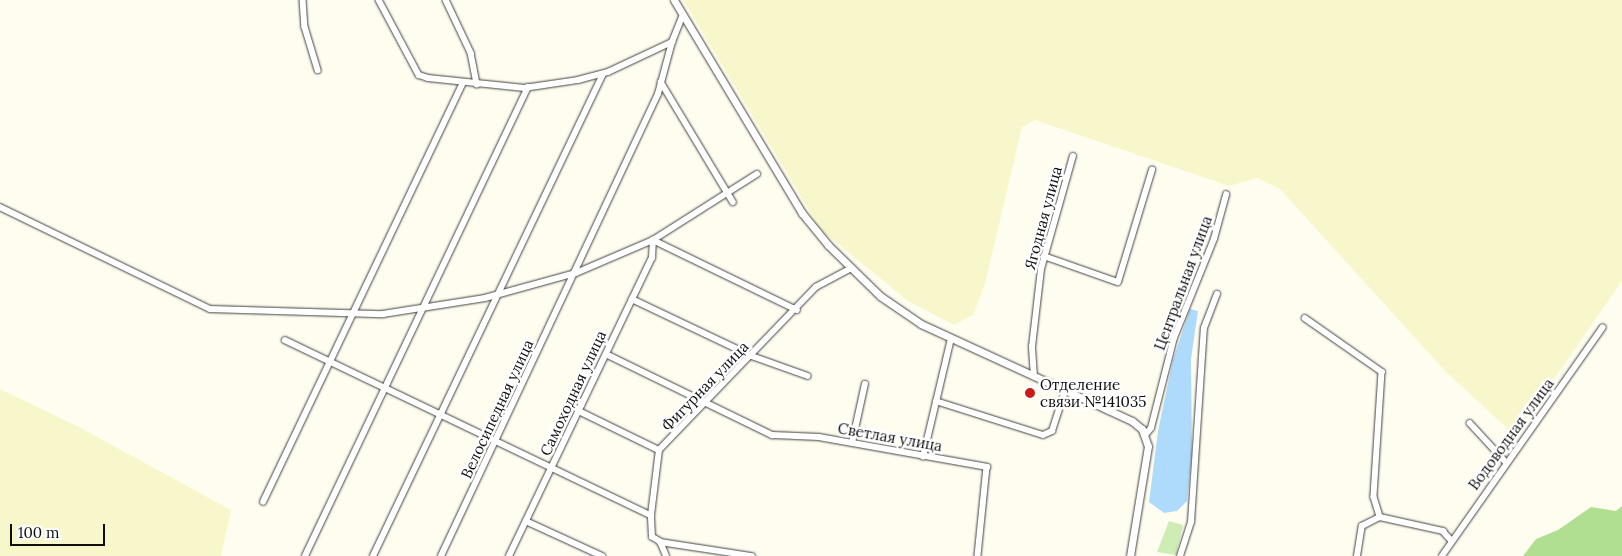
<!DOCTYPE html>
<meta charset="utf-8">
<style>
body{margin:0}
#map{position:relative;width:1622px;height:556px;overflow:hidden;background:#fffdef;font-family:Lora,serif}
div>[style]{position:absolute}
.farmland>*{inset:0;background:#f8f7cc}
.green>*{inset:0;background:#ceedb4}
.forest>*{inset:0;background:#b0df92}
.water>*{inset:0;background:#aedafb}
.roads{filter:drop-shadow(0 0 1px #414141) drop-shadow(0 0 1px #414141)}
.minor>*{height:5.5px;margin:-2.75px;padding:0 2.75px;transform-origin:2.75px;border-radius:2.75px;background:#fff}
.tertiary>*{height:7px;margin:-3.5px;padding:0 3.5px;transform-origin:3.5px;border-radius:3.5px;background:#fff}
.dots>*{width:14px;height:14px;translate:-50% -50%;box-sizing:border-box;border:2px solid #fff;border-radius:50%}
span{translate:-50% -50%;white-space:nowrap;text-align:center;line-height:1.15;-webkit-text-stroke:5px #fff;paint-order:stroke}
.street-label{font-size:15px;color:#0e0e0e}
.poi-label{font-size:15px;color:#0e0e0e}
.left{translate:0 -50%;text-align:left}
.scale{position:absolute;left:10px;top:524px;width:95px;height:22px;box-sizing:border-box;border:2px solid #0e0e0e;border-top:0;padding-left:6px;font-size:15px;line-height:18px;white-space:nowrap;color:#0e0e0e;-webkit-text-stroke:4px #fff;paint-order:stroke}
</style>
<div id="map">
<div class="farmland">
<div style="clip-path:polygon(683px 0,1622px 0,1622px 281px,1529px 415px,1510px 431px,1445px 371px,1280px 189px,1257px 178px,1229px 186px,1035px 120px,1022px 127px,985px 284px,973px 315px,954px 325px,908px 301px,821px 230px)"></div>
<div style="clip-path:polygon(0 389px,79px 427px,231px 510px,221px 556px,0 556px)"></div>
</div>
<div class="green">
<div style="clip-path:polygon(1169px 521px,1183px 525px,1176px 555px,1157px 552px)"></div>
</div>
<div class="forest">
<div style="clip-path:polygon(1622px 506px,1622px 556px,1523px 556px,1536px 539px,1558px 530px,1591px 507px,1616px 511px)"></div>
</div>
<div class="water">
<div style="clip-path:polygon(1190px 309px,1198px 311px,1191px 359px,1192px 455px,1187px 501px,1177px 511px,1164px 513px,1149px 502px,1158px 431px,1173px 360px)"></div>
</div>
<div class="roads">
<div class="minor">
<div style="left:303px;top:0;width:27px;rotate:86deg"></div>
<div style="left:305px;top:27px;width:45px;rotate:73.2deg"></div>
<div style="left:379px;top:0;width:85px;rotate:61.9deg"></div>
<div style="left:419px;top:75px;width:9px;rotate:18deg"></div>
<div style="left:428px;top:78px;width:97px;rotate:5.9deg"></div>
<div style="left:524px;top:88px;width:55px;rotate:-8.4deg"></div>
<div style="left:578px;top:80px;width:31px;rotate:-15deg"></div>
<div style="left:608px;top:72px;width:71px;rotate:-25.1deg"></div>
<div style="left:446px;top:0;width:59px;rotate:64.7deg"></div>
<div style="left:471px;top:53px;width:32px;rotate:79deg"></div>
<div style="left:661px;top:82px;width:140px;rotate:59deg"></div>
<div style="left:0;top:207px;width:233px;rotate:25.9deg"></div>
<div style="left:210px;top:309px;width:173px;rotate:1.7deg"></div>
<div style="left:383px;top:314px;width:103px;rotate:-8.9deg"></div>
<div style="left:485px;top:298px;width:94px;rotate:-15.4deg"></div>
<div style="left:576px;top:273px;width:84px;rotate:-23.2deg"></div>
<div style="left:653px;top:240px;width:123px;rotate:-32.4deg"></div>
<div style="left:1044px;top:256px;width:78px;rotate:19.4deg"></div>
<div style="left:1118px;top:282px;width:117px;rotate:-73.1deg"></div>
<div style="left:632px;top:299px;width:133px;rotate:25.4deg"></div>
<div style="left:752px;top:356px;width:59px;rotate:19.7deg"></div>
<div style="left:1305px;top:318px;width:94px;rotate:35deg"></div>
<div style="left:1382px;top:372px;width:125px;rotate:93.7deg"></div>
<div style="left:1374px;top:497px;width:21px;rotate:73deg"></div>
<div style="left:1380px;top:517px;width:65px;rotate:12.5deg"></div>
<div style="left:1443px;top:531px;width:13px;rotate:48deg"></div>
<div style="left:285px;top:340px;width:406px;rotate:25.6deg"></div>
<div style="left:606px;top:354px;width:185px;rotate:26deg"></div>
<div style="left:772px;top:435px;width:47px;rotate:2.4deg"></div>
<div style="left:819px;top:437px;width:171px;rotate:10.1deg"></div>
<div style="left:987px;top:467px;width:89px;rotate:95.8deg"></div>
<div style="left:1034px;top:377px;width:30px;rotate:-94deg"></div>
<div style="left:1032px;top:347px;width:79px;rotate:-83.4deg"></div>
<div style="left:1041px;top:269px;width:117px;rotate:-74.2deg"></div>
<div style="left:936px;top:401px;width:112px;rotate:17.6deg"></div>
<div style="left:1043px;top:435px;width:10px;rotate:-24deg"></div>
<div style="left:1052px;top:431px;width:42px;rotate:-72deg"></div>
<div style="left:579px;top:411px;width:89px;rotate:26deg"></div>
<div style="left:1470px;top:423px;width:53px;rotate:47.3deg"></div>
<div style="left:1145px;top:435px;width:9px;rotate:-49deg"></div>
<div style="left:1151px;top:428px;width:93px;rotate:-75.7deg"></div>
<div style="left:1174px;top:338px;width:107px;rotate:-68deg"></div>
<div style="left:1214px;top:239px;width:46px;rotate:-74.7deg"></div>
<div style="left:852px;top:443px;width:60px;rotate:-77.6deg"></div>
<div style="left:923px;top:457px;width:121px;rotate:-76.7deg"></div>
<div style="left:263px;top:502px;width:464px;rotate:-64.5deg"></div>
<div style="left:526px;top:521px;width:84px;rotate:24.7deg"></div>
<div style="left:660px;top:542px;width:93px;rotate:8.7deg"></div>
<div style="left:305px;top:556px;width:519px;rotate:-64.57deg"></div>
<div style="left:373px;top:556px;width:534px;rotate:-64.49deg"></div>
<div style="left:441px;top:556px;width:510px;rotate:-64.84deg"></div>
<div style="left:658px;top:94px;width:54px;rotate:-74.9deg"></div>
<div style="left:672px;top:42px;width:29px;rotate:-68deg"></div>
<div style="left:509px;top:556px;width:331px;rotate:-64.4deg"></div>
<div style="left:652px;top:258px;width:18px;rotate:-87deg"></div>
<div style="left:653px;top:240px;width:160px;rotate:25.9deg"></div>
<div style="left:666px;top:556px;width:15px;rotate:-113deg"></div>
<div style="left:660px;top:542px;width:9px;rotate:-148deg"></div>
<div style="left:652px;top:537px;width:22px;rotate:-93deg"></div>
<div style="left:651px;top:515px;width:65px;rotate:-83deg"></div>
<div style="left:659px;top:450px;width:226px;rotate:-46.1deg"></div>
<div style="left:816px;top:287px;width:40px;rotate:-28deg"></div>
<div style="left:1180px;top:556px;width:36px;rotate:-72deg"></div>
<div style="left:1191px;top:522px;width:194px;rotate:-86.2deg"></div>
<div style="left:1204px;top:328px;width:36px;rotate:-69deg"></div>
<div style="left:1357px;top:556px;width:30px;rotate:-81deg"></div>
<div style="left:1362px;top:526px;width:20px;rotate:-27deg"></div>
<div style="left:1442px;top:556px;width:279px;rotate:-54.9deg"></div>
</div>
<div class="tertiary">
<div style="left:674px;top:0;width:249px;rotate:59deg"></div>
<div style="left:802px;top:213px;width:41px;rotate:50.9deg"></div>
<div style="left:828px;top:245px;width:73px;rotate:44.4deg"></div>
<div style="left:880px;top:296px;width:50px;rotate:34.3deg"></div>
<div style="left:921px;top:324px;width:232px;rotate:24.7deg"></div>
<div style="left:1132px;top:421px;width:13px;rotate:39deg"></div>
<div style="left:1142px;top:429px;width:18px;rotate:71deg"></div>
<div style="left:1148px;top:446px;width:111px;rotate:99.3deg"></div>
</div>
</div>
<div class="dots">
<div style="left:1030px;top:393px;background:#ca1c19"></div>
</div>
<div class="street-label">
<span style="left:1043px;top:218px;rotate:-75deg">Ягодная улица</span>
<span style="left:1183px;top:283px;rotate:-70deg">Центральная улица</span>
<span style="left:705px;top:386px;rotate:-46deg">Фигурная улица</span>
<span style="left:573px;top:393px;rotate:-65deg">Самоходная улица</span>
<span style="left:497px;top:409px;rotate:-65deg">Велосипедная улица</span>
<span style="left:1511px;top:434px;rotate:-54deg">Водоводная улица</span>
<span style="left:890px;top:437px;rotate:10deg">Светлая улица</span>
</div>
<div class="poi-label">
<span class="left" style="left:1040px;top:393px">Отделение<br>связи №141035</span>
</div>
<div class="scale">100 m</div>
</div>
